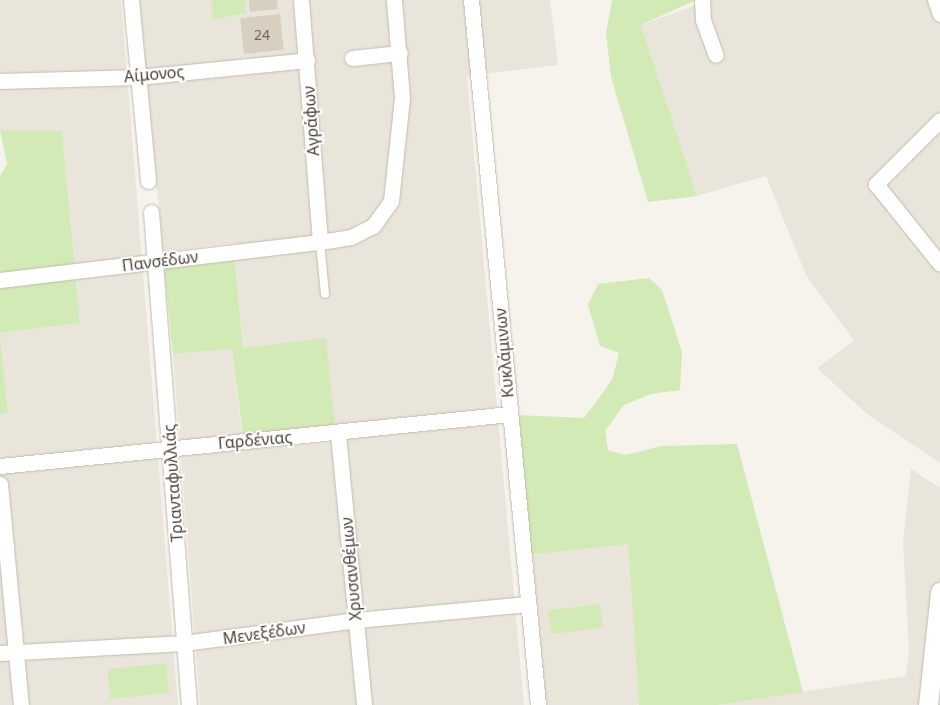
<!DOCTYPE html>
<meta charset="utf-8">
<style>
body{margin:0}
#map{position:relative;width:940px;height:705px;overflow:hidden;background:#f6f3ec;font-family:"Noto Sans",sans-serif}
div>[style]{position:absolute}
.residential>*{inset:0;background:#eae5da;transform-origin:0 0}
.green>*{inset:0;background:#d2eab5;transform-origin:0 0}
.building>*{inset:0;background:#d8cfc1;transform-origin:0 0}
.roads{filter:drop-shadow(0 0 1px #c2bbae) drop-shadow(0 0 1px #c2bbae)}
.service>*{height:8px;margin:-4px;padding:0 4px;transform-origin:4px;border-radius:4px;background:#fff}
.minor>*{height:15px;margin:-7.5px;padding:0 7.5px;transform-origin:7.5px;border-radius:7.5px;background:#fff}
.tertiary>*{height:19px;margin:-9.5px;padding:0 9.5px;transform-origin:9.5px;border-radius:9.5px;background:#fff}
span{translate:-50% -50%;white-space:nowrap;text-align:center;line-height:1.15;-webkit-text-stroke:4px #fff;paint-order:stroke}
.number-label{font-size:14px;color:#6e675b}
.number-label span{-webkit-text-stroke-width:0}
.street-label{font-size:16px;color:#4b4439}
</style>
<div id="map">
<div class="residential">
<div style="clip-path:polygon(0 0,121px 0,178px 705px,0 705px,0 414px,8px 412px,0 333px,80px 323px,62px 131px,0 130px)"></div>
<div style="clip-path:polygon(139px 0,211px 0,213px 20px,246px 13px,245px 0,550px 0,558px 65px,467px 76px,524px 705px,200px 705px,173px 354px,232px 349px,244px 450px,335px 442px,243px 348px,234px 243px,163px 252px)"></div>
<div style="clip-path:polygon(710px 0,940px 0,940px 463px,867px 414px,817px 368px,854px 341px,806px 275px,766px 176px,697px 196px,641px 25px)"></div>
<div style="clip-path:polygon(911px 469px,940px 488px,940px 705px,717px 705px,906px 676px,909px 649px,903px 543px)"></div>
<div style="left:628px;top:544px;width:161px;height:102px;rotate:86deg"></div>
</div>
<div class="green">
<div style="clip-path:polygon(211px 0,245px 0,246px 13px,213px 20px)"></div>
<div style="clip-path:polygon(612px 0,696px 0,641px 25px,697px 196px,648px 202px,611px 77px,606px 33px)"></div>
<div style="clip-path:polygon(0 130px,62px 131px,80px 323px,0 333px,8px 412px,0 414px,0 176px,7px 164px)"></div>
<div style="clip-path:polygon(235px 259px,243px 348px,326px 338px,335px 427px,243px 435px,232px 349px,173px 354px,164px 267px)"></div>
<div style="clip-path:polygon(649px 278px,662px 290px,682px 352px,680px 390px,651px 394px,624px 405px,605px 431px,608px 450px,625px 455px,662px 446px,737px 444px,803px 692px,717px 705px,639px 705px,628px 544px,527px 555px,515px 415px,584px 418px,612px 380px,619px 353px,600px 346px,588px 305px,598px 284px)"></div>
<div style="left:600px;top:604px;width:24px;height:52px;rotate:83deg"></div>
<div style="left:166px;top:663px;width:30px;height:59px;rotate:84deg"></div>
</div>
<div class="building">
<div style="clip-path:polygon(249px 0,277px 0,278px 9px,250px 12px)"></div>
<div style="left:280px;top:14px;width:36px;height:40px;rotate:84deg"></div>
</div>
<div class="roads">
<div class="service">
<div style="left:320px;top:242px;width:52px;rotate:84.5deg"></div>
</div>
<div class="minor">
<div style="left:131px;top:0;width:182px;rotate:84.6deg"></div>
<div style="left:301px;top:0;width:243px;rotate:85.5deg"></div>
<div style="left:471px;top:0;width:708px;rotate:84.57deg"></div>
<div style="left:702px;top:0;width:20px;rotate:87deg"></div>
<div style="left:703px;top:20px;width:37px;rotate:70deg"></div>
<div style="left:935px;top:0;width:15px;rotate:70deg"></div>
<div style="left:352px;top:58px;width:48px;rotate:-5.9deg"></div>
<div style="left:0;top:81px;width:138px;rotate:-1.7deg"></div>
<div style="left:138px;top:77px;width:170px;rotate:-5.7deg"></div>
<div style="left:940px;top:120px;width:91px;rotate:135deg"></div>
<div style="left:876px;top:184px;width:102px;rotate:51.3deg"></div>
<div style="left:151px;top:212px;width:494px;rotate:85.6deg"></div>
<div style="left:0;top:280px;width:322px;rotate:-6.8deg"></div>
<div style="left:320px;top:242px;width:31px;rotate:-9deg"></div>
<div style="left:351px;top:237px;width:25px;rotate:-27deg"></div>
<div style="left:373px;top:226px;width:31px;rotate:-54deg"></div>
<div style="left:391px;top:201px;width:104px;rotate:-83.9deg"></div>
<div style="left:402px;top:98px;width:98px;rotate:-94.7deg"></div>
<div style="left:338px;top:434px;width:272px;rotate:84.5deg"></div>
<div style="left:0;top:466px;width:513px;rotate:-5.82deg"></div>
<div style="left:0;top:484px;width:222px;rotate:84.6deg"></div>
<div style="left:0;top:653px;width:184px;rotate:-3.1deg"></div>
<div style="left:184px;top:643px;width:174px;rotate:-7.6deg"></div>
<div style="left:356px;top:620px;width:173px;rotate:-5.3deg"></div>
</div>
<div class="tertiary">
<div style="left:928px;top:705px;width:114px;rotate:-83.9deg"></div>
</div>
</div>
<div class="number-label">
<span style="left:262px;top:35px">24</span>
</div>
<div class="street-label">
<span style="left:154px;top:74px;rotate:-5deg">Αίμονος</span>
<span style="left:311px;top:121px;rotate:-94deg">Αγράφων</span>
<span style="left:160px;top:261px;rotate:-7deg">Πανσέδων</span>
<span style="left:504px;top:353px;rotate:-95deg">Κυκλάμινων</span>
<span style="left:255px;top:440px;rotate:-5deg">Γαρδένιας</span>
<span style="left:173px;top:483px;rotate:-94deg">Τριανταφυλλιάς</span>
<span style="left:351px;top:569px;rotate:-95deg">Χρυσανθέμων</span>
<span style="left:264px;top:633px;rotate:-8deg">Μενεξέδων</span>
</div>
</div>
